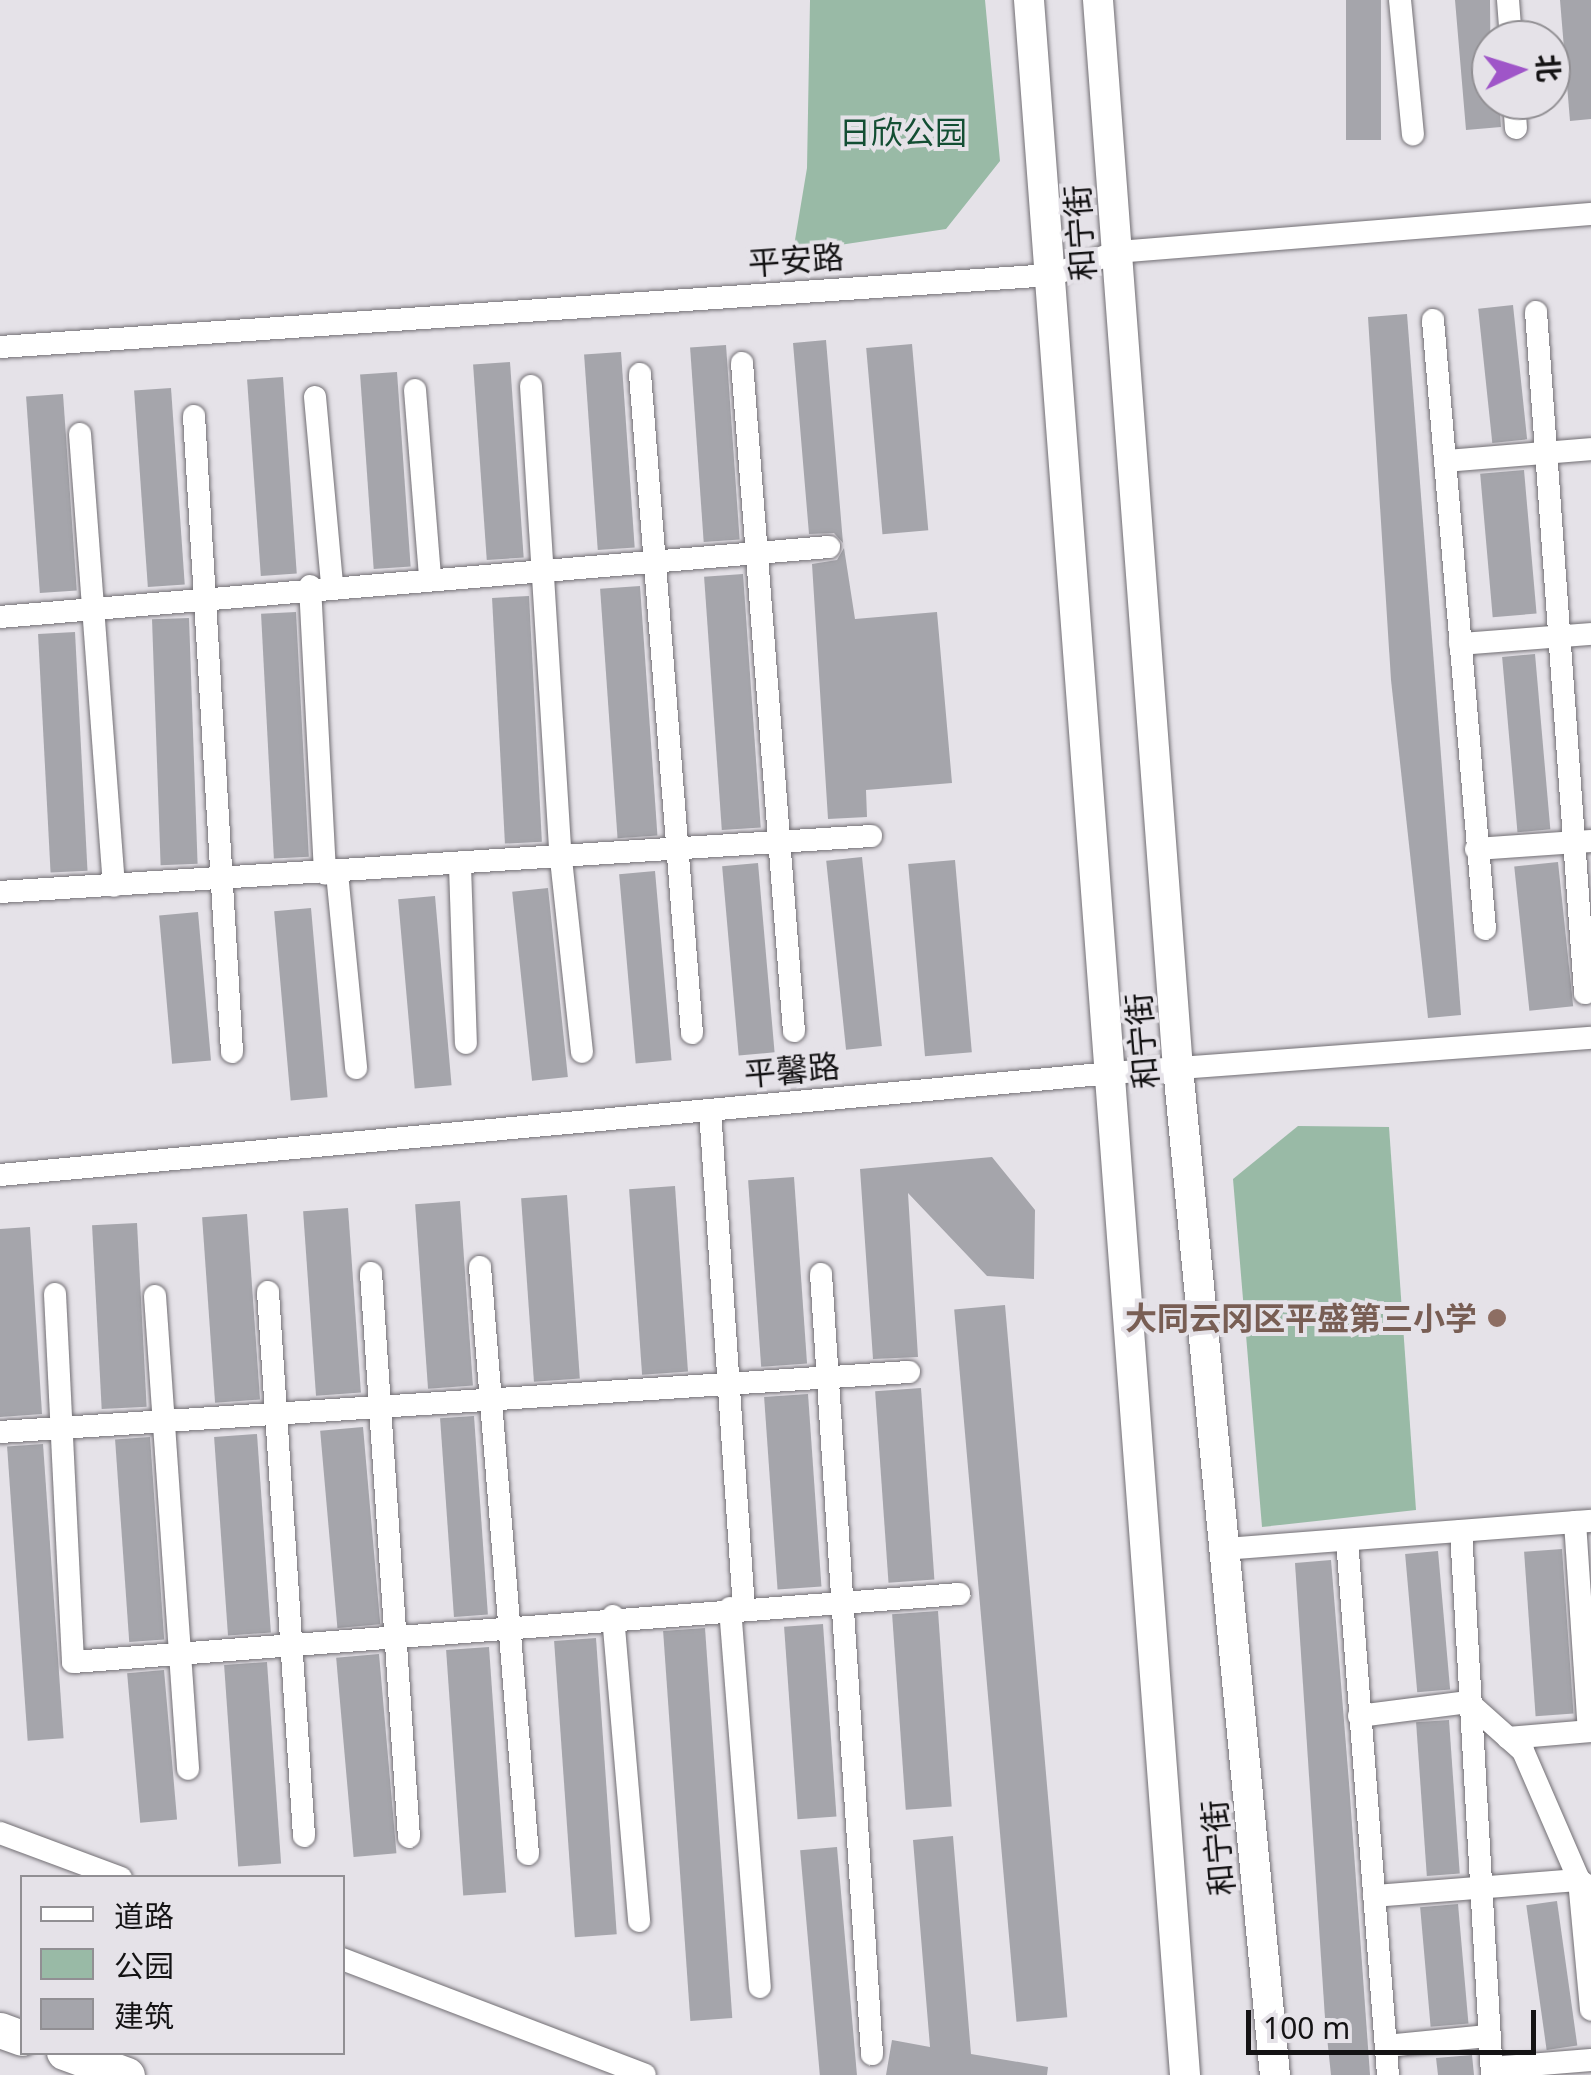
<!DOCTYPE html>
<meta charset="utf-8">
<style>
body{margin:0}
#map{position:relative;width:1591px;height:2075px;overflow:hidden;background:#e5e2e8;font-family:"Noto Sans","Noto Sans SC",sans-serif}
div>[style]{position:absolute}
.green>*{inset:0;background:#99baa6}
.building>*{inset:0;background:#a5a5ab;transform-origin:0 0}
.roads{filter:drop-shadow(0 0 2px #726f74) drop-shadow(0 0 2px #726f74)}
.minor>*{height:22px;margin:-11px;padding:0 11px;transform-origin:11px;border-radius:11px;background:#fff}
.major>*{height:30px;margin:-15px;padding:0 15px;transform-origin:15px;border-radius:15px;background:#fff}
.highway>*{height:35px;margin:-17.5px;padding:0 17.5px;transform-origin:17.5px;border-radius:17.5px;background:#fff}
.dots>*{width:28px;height:28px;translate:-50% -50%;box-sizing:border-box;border:5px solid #e5e2e8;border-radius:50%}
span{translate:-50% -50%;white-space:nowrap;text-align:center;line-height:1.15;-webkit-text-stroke:8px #e5e2e8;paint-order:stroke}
.park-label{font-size:32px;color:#134e33}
.street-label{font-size:32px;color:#141314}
.education-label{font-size:32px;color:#785e54;font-weight:700}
.right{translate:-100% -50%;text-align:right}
.legend{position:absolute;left:20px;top:1875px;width:325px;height:180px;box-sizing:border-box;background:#e5e2e8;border:2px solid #918f93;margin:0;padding:12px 18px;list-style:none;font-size:30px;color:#141314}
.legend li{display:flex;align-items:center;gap:20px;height:50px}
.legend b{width:50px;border:2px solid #918f93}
.north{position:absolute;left:1471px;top:20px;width:100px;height:100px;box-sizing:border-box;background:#e5e2e8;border:2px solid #918f93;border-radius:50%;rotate:86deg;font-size:28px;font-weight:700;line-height:40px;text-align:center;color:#141314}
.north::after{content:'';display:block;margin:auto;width:35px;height:45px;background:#9f55c8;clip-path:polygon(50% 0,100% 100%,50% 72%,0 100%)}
.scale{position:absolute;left:1246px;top:2010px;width:290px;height:45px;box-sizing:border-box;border:5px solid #141314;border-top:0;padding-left:12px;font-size:30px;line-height:35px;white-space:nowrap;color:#141314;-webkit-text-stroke:8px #e5e2e8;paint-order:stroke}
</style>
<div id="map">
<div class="green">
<div style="clip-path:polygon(810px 0,985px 0,1000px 161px,946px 229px,793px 252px,807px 168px)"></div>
<div style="clip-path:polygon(1298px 1126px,1389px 1127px,1416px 1510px,1262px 1527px,1233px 1179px)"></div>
</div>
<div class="building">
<div style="left:1346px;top:0;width:35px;height:140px"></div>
<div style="clip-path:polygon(1455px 0,1490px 0,1491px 100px,1499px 100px,1501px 127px,1466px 130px)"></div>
<div style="clip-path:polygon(1560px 0,1591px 0,1591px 119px,1570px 121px)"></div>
<div style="left:1513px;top:305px;width:135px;height:35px;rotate:84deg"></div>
<div style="clip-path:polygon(1407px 314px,1461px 1015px,1428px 1018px,1391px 680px,1368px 317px)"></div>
<div style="clip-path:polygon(826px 340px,843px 543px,834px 533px,809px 534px,793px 343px)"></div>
<div style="left:912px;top:344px;width:187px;height:46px;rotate:85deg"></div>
<div style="left:726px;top:345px;width:195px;height:36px;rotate:86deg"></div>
<div style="left:621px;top:352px;width:196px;height:37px;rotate:86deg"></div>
<div style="left:510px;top:362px;width:196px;height:37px;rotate:86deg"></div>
<div style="left:397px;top:372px;width:195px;height:37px;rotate:86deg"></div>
<div style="left:283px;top:377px;width:197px;height:36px;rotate:86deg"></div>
<div style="left:171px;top:388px;width:197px;height:37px;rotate:86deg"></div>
<div style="left:63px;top:394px;width:197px;height:37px;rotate:86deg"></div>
<div style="left:1524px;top:470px;width:144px;height:44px;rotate:85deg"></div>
<div style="clip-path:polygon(844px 548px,855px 619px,937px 612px,952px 783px,866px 790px,867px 817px,828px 819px,812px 564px,837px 560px)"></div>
<div style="left:743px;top:574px;width:254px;height:39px;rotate:86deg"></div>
<div style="left:640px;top:586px;width:250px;height:40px;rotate:86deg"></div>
<div style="left:529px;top:596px;width:246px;height:37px;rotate:87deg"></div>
<div style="left:296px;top:612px;width:245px;height:35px;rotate:87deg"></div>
<div style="left:189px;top:618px;width:246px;height:37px;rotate:88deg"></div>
<div style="left:75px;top:632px;width:239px;height:37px;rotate:87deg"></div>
<div style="left:1535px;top:654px;width:176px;height:33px;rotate:85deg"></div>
<div style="left:862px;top:857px;width:190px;height:36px;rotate:84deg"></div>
<div style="left:955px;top:860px;width:193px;height:47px;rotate:85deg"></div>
<div style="left:1558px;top:862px;width:145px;height:44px;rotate:84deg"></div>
<div style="left:758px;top:863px;width:190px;height:36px;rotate:85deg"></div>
<div style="left:655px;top:871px;width:190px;height:36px;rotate:85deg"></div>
<div style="left:548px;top:888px;width:190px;height:36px;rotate:84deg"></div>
<div style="left:435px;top:896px;width:190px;height:37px;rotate:85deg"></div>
<div style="left:311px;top:908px;width:190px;height:37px;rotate:85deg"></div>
<div style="left:198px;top:912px;width:149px;height:39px;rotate:85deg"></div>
<div style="clip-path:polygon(992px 1157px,1035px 1210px,1034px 1279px,987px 1276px,908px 1193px,918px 1357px,873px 1359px,860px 1169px)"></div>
<div style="left:794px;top:1177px;width:187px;height:46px;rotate:86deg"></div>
<div style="left:675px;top:1186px;width:186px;height:46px;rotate:86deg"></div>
<div style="left:567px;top:1195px;width:184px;height:46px;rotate:86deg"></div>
<div style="left:460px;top:1201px;width:185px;height:45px;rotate:86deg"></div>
<div style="left:348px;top:1208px;width:185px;height:45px;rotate:86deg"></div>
<div style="left:247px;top:1214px;width:186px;height:45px;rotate:86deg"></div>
<div style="left:137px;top:1223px;width:184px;height:45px;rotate:87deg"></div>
<div style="clip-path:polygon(30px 1227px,42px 1414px,0 1417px,0 1229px)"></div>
<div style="left:1005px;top:1305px;width:715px;height:51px;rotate:85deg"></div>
<div style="left:921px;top:1388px;width:192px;height:46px;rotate:86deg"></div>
<div style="left:808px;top:1394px;width:193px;height:44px;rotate:86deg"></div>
<div style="left:474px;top:1416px;width:199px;height:34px;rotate:86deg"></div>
<div style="left:363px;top:1427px;width:198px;height:43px;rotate:85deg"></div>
<div style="left:257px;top:1434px;width:199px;height:43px;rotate:86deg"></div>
<div style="left:150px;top:1437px;width:203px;height:35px;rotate:86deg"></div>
<div style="left:43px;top:1444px;width:295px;height:36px;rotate:86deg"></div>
<div style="left:1562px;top:1549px;width:165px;height:38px;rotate:86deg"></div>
<div style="left:1438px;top:1551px;width:139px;height:33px;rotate:85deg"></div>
<div style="clip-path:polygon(1331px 1560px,1349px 1783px,1370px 2075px,1331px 2075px,1325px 2018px,1295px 1563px)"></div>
<div style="left:938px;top:1611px;width:196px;height:46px;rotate:86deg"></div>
<div style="left:823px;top:1624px;width:193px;height:39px;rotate:86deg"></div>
<div style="left:705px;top:1628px;width:391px;height:42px;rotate:86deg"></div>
<div style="left:596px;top:1638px;width:297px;height:42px;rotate:86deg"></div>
<div style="left:489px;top:1647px;width:246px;height:43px;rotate:86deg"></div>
<div style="left:379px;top:1654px;width:200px;height:43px;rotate:85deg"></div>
<div style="left:267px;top:1662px;width:202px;height:43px;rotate:86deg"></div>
<div style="left:164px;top:1670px;width:150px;height:37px;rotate:85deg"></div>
<div style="left:1449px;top:1720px;width:154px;height:33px;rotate:86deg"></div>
<div style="clip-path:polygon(953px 1836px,971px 2054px,1048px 2067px,1047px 2075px,886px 2075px,892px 2040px,930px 2047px,913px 1840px)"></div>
<div style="left:837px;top:1847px;width:229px;height:37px;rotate:85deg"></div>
<div style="left:1557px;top:1901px;width:146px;height:31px;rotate:82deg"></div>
<div style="left:1458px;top:1904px;width:120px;height:38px;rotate:85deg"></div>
<div style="clip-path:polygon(1472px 2055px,1474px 2075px,1438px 2075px,1436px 2058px)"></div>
</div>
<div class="roads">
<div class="minor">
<div style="left:1400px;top:0;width:135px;rotate:84.5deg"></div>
<div style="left:1508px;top:0;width:40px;rotate:85.7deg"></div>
<div style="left:1514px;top:100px;width:28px;rotate:86deg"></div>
<div style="left:1536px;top:312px;width:683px;rotate:85.88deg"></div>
<div style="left:1433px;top:320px;width:611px;rotate:85.12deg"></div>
<div style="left:0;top:347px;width:1054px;rotate:-3.92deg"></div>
<div style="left:1052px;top:275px;width:69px;rotate:-19.5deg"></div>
<div style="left:1117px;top:252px;width:476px;rotate:-4.6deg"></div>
<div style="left:742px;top:363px;width:670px;rotate:85.55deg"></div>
<div style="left:640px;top:374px;width:661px;rotate:85.49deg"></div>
<div style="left:531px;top:386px;width:474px;rotate:86.4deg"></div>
<div style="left:561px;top:859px;width:194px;rotate:83.8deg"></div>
<div style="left:415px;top:390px;width:187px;rotate:85.4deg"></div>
<div style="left:315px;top:397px;width:187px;rotate:84.8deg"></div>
<div style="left:194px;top:416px;width:637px;rotate:86.58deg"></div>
<div style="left:80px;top:434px;width:453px;rotate:85.7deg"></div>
<div style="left:1446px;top:461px;width:145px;rotate:-4.7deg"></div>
<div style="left:310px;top:586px;width:288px;rotate:87deg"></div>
<div style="left:0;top:617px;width:832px;rotate:-4.83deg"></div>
<div style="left:1460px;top:644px;width:131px;rotate:-4.4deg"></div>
<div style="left:1476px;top:849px;width:115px;rotate:-4deg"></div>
<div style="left:460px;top:866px;width:177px;rotate:88.1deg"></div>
<div style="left:337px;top:873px;width:196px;rotate:84.4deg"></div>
<div style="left:0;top:892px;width:873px;rotate:-3.68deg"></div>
<div style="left:710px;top:1110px;width:498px;rotate:86.1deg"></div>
<div style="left:0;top:1175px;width:1117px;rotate:-5.24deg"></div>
<div style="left:1112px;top:1073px;width:480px;rotate:-4.2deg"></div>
<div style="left:480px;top:1267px;width:589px;rotate:85.33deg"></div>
<div style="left:371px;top:1273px;width:565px;rotate:86.15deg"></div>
<div style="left:821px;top:1274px;width:782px;rotate:86.26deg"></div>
<div style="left:268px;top:1292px;width:545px;rotate:86.21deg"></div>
<div style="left:55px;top:1294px;width:368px;rotate:87.2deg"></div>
<div style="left:73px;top:1662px;width:889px;rotate:-4.39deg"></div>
<div style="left:155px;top:1296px;width:474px;rotate:86deg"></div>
<div style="left:0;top:1432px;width:911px;rotate:-3.78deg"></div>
<div style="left:1575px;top:1522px;width:209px;rotate:86.2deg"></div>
<div style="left:1461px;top:1531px;width:545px;rotate:86.74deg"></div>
<div style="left:1347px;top:1540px;width:537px;rotate:85.62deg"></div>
<div style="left:1224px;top:1549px;width:368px;rotate:-4.4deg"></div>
<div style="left:730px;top:1608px;width:380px;rotate:85.5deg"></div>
<div style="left:613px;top:1616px;width:306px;rotate:85.1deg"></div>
<div style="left:1359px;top:1716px;width:110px;rotate:-7.3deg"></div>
<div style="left:1468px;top:1702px;width:74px;rotate:41.7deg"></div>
<div style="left:1523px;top:1751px;width:141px;rotate:66.5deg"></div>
<div style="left:1579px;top:1880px;width:14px;rotate:34deg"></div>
<div style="left:1508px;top:1738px;width:83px;rotate:-4.8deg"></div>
<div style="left:0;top:1833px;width:129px;rotate:20.4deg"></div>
<div style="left:1374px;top:1896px;width:206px;rotate:-4.5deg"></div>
<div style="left:1579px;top:1880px;width:130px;rotate:84.7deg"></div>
<div style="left:342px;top:1959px;width:324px;rotate:20.9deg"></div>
<div style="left:1386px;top:2046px;width:102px;rotate:-5.6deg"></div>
<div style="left:1492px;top:2068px;width:99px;rotate:-4.6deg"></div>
</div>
<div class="major">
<div style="left:1029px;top:0;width:2081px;rotate:85.7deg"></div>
<div style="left:1098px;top:0;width:1071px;rotate:85.72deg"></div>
<div style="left:1178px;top:1068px;width:1012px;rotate:84.5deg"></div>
</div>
<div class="highway">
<div style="left:0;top:2030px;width:23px;rotate:20deg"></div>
<div style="left:64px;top:2052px;width:67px;rotate:20.1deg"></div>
</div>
</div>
<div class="dots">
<div style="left:1497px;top:1318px;background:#8d6e63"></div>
</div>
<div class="park-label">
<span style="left:903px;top:132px">日欣公园</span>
</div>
<div class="street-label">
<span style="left:1080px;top:233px;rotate:-94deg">和宁街</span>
<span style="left:796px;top:260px;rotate:-4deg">平安路</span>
<span style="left:1142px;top:1041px;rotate:-95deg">和宁街</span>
<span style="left:792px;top:1070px;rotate:-5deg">平馨路</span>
<span style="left:1218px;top:1848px;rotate:-95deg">和宁街</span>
</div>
<div class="education-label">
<span class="right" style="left:1477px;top:1318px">大同云冈区平盛第三小学</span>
</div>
<ul class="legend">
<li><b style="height:12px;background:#fff"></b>道路</li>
<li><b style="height:28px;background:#99baa6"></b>公园</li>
<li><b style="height:28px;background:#a5a5ab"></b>建筑</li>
</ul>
<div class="north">北</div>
<div class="scale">100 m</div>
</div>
